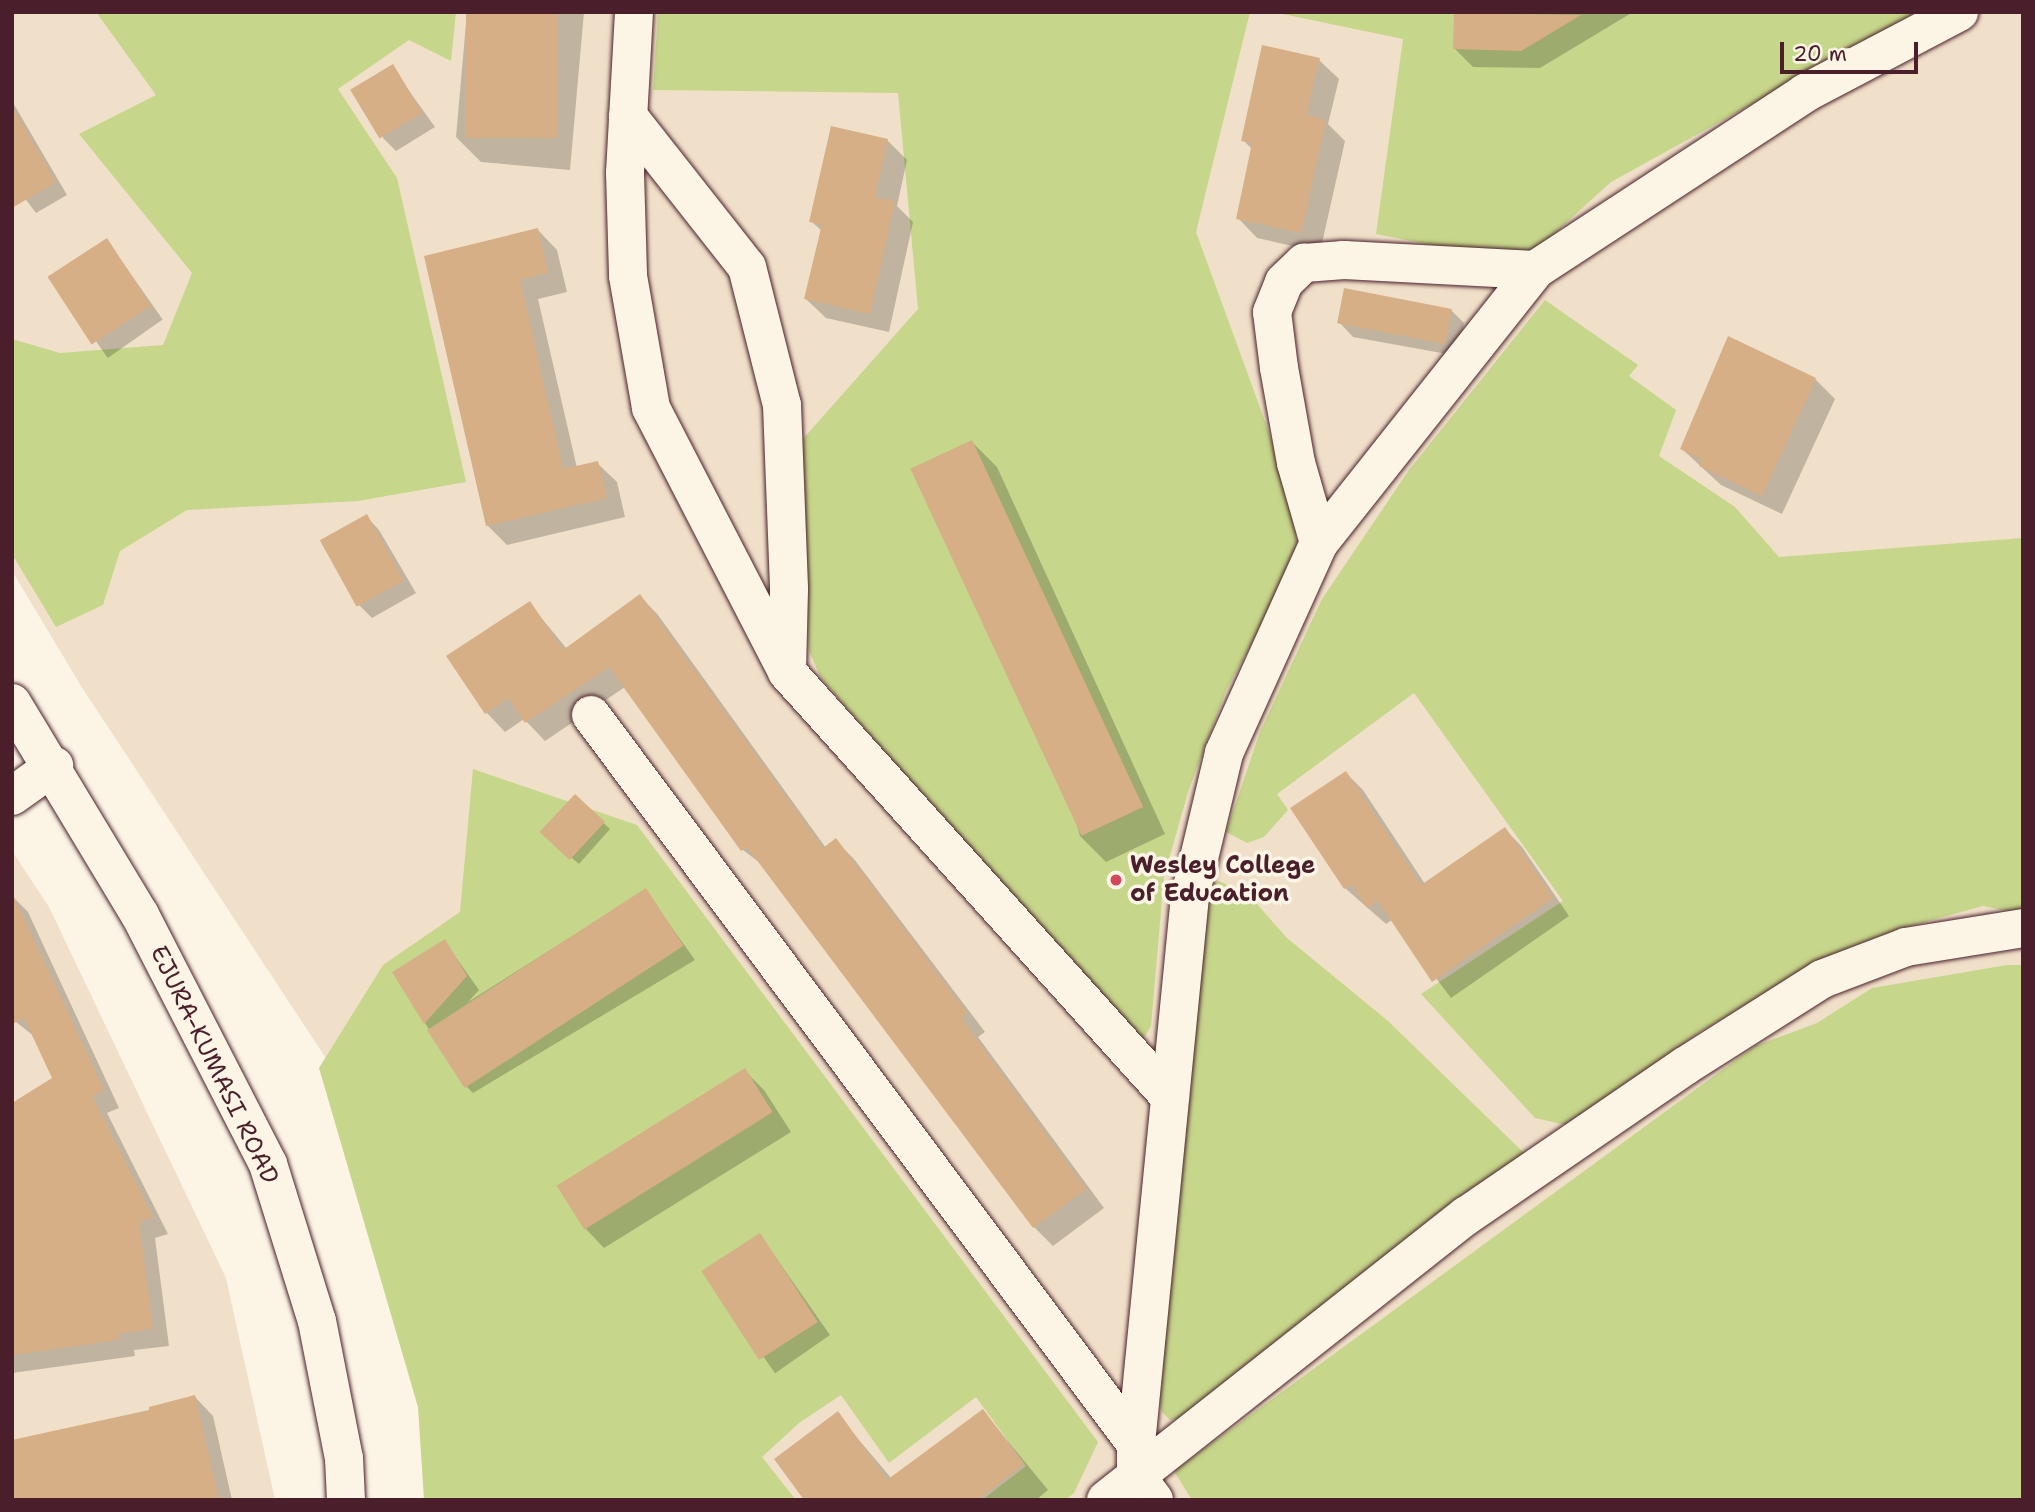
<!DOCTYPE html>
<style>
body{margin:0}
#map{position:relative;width:2035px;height:1512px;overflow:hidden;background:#fcf5e5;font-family:"Shantell Sans",sans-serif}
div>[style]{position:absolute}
.built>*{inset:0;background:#f1e0c9}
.green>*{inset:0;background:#c6d68a}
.shadow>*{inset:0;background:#0003;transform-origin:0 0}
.building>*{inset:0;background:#d6af87;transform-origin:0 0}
.roads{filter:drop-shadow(0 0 2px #4a1f2b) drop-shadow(0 0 2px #4a1f2b)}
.minor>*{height:38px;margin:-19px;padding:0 19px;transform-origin:19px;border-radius:19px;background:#fcf5e5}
.major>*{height:38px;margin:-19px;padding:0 19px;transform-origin:19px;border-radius:19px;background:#fcf5e5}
.dots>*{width:19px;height:19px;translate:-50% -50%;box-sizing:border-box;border:4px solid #fcf5e5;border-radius:50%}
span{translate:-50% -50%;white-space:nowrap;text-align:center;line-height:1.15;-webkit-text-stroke:7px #fcf5e5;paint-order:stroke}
.poi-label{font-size:24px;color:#4a1f2b;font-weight:700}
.left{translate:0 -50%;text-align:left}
.street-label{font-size:24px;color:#4a1f2b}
.frame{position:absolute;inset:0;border:14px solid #4a1f2b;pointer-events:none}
.scale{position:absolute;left:1780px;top:42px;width:138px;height:32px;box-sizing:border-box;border:4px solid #4a1f2b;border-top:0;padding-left:9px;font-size:21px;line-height:24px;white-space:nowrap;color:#4a1f2b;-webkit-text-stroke:5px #fcf5e5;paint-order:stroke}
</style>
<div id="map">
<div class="built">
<div style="clip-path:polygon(12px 12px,2023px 12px,2023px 1500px,433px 1500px,429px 1427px,337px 1075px,81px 686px,12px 571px)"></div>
<div style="clip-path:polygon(12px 851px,49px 907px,226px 1278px,275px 1500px,12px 1500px)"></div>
</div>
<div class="green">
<div style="clip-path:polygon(96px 12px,456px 12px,451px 61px,409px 40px,338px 89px,397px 178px,466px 482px,358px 501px,187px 510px,120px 551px,103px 605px,56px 627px,12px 554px,12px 339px,60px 353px,163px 345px,192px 273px,79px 134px,156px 95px)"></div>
<div style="clip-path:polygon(658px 12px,1250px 12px,1196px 232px,1293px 498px,1297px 548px,1285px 582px,1226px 691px,1188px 792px,1164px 877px,1151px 1026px,1143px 1040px,1127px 1036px,821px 678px,809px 651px,802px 440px,918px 309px,898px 93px,653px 90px)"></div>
<div style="clip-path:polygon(1273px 12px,1919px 12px,1611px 182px,1534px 252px,1507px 260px,1376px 234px,1403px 39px)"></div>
<div style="clip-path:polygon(1545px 300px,1638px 365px,1629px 376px,1676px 410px,1659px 456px,1735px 507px,1779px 557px,2023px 538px,2023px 914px,1983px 906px,1903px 928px,1799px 977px,1701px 1031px,1570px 1126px,1535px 1118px,1421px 994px,1563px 901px,1414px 693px,1277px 794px,1288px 810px,1264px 837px,1247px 843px,1226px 832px,1260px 732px,1322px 599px,1409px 470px)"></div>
<div style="clip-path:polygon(473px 769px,637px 825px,1098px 1442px,1074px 1493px,1065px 1500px,982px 1500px,1026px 1466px,976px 1397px,889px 1463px,841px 1395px,799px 1423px,762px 1457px,796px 1500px,424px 1500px,418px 1407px,319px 1068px,383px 965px,460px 912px)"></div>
<div style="clip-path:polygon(1219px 881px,1250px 896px,1287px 938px,1388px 1021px,1528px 1157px,1185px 1418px,1170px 1420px,1162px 1412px,1158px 1396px,1208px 885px)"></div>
<div style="clip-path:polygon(2007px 965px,2023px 965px,2023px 1500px,1192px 1500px,1174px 1471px,1755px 1046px,1817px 1023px,1872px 988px)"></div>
</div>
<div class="shadow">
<div style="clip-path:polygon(467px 12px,584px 12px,570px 170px,481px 162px,456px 137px)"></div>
<div style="clip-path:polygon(1497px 12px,1633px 12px,1540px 68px,1473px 67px,1455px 49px)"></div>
<div style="clip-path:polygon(1319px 60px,1339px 79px,1328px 124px,1345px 141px,1320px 252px,1257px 238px,1238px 218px,1253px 150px,1243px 140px)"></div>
<div style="clip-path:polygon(392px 67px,435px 127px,396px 151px,383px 138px)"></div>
<div style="clip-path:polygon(12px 101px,67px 195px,36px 213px,12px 181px)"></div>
<div style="clip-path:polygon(887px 140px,907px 160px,897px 206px,913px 222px,889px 332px,826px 318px,806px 299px,822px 231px,811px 221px)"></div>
<div style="clip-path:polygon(538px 230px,557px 250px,567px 292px,538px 299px,577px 468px,597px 463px,617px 482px,625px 517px,507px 545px,487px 525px,426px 257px)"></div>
<div style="left:107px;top:240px;width:97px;height:67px;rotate:55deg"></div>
<div style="clip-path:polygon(1451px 310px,1464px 323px,1458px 356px,1353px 337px,1340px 323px)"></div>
<div style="clip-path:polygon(1815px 379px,1835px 399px,1782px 514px,1721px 485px,1682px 449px)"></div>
<div style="clip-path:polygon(972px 442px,997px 467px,1165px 834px,1106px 862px,1080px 836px)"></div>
<div style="clip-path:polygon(366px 516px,379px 530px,416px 593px,372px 618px,359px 605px)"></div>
<div style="clip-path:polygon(640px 596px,658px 615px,826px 848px,836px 841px,854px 859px,985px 1032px,978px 1037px,1104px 1208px,1053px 1246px,1034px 1227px,764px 866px,743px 850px,625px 687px,545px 741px,524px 719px,505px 732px,487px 713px,449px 657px,529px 603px,567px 649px)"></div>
<div style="clip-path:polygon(1346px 773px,1363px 790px,1425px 884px,1505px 829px,1522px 847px,1569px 916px,1451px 998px,1392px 920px,1386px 924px,1345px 888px)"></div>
<div style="clip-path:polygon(575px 797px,610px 829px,579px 864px,549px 838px)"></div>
<div style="clip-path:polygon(645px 890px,695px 960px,473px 1093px,460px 1080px,425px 1023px,445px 942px,479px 990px,468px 1002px)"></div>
<div style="clip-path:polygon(12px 896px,28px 912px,119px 1108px,107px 1113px,168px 1234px,155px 1238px,169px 1346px,134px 1350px,135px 1356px,12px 1373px,12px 1305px,54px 1079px,35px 1037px,16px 1022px)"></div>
<div style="clip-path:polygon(745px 1071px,764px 1090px,791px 1132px,604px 1248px,585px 1228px,559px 1187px)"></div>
<div style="left:760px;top:1235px;width:122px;height:67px;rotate:55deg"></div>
<div style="clip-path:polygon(195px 1397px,213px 1416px,232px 1500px,12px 1500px,152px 1412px)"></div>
<div style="clip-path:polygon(983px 1411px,1048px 1490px,1036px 1500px,806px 1500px,837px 1414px,892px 1479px)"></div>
</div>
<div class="building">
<div style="left:466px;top:12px;width:91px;height:126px"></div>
<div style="clip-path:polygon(1454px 13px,1581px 15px,1521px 51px,1453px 49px)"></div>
<div style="clip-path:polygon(1262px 45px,1320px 58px,1306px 115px,1326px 120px,1301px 233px,1236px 219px,1252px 143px,1241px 141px)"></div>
<div style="left:393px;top:64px;width:57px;height:50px;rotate:59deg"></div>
<div style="clip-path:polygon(12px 107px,56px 182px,12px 208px)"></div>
<div style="clip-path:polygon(831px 126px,888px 139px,875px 197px,895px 201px,870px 314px,804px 299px,822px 224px,809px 222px)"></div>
<div style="clip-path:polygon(538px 228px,548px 273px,520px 279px,563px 469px,598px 461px,607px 498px,486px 526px,424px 256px)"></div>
<div style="left:107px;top:238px;width:81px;height:71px;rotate:57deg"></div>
<div style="left:1344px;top:288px;width:110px;height:36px;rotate:11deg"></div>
<div style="clip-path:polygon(1728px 336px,1816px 378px,1762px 496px,1699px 466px,1702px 460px,1680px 449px)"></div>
<div style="left:972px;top:440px;width:405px;height:68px;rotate:65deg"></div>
<div style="left:367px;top:514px;width:76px;height:54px;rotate:61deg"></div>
<div style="clip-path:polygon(640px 594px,823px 848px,836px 838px,967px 1013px,961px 1018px,1086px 1189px,1033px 1228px,747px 847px,741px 851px,609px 667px,525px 723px,508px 698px,485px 714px,446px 656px,530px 601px,563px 650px)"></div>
<div style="clip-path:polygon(1346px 771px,1421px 885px,1505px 827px,1553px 898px,1432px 982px,1378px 901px,1367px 908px,1352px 884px,1344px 889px,1290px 808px)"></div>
<div style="left:575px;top:794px;width:41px;height:52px;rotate:43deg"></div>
<div style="left:646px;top:888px;width:69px;height:261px;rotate:57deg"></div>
<div style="clip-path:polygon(12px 893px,104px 1090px,92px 1096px,153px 1217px,139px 1222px,153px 1329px,118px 1334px,119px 1340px,12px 1355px,12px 1103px,52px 1078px,24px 1018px,12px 1024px)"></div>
<div style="clip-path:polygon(445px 939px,467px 976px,424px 1024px,392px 972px)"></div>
<div style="left:745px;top:1068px;width:52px;height:222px;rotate:58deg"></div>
<div style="left:760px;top:1233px;width:106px;height:70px;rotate:57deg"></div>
<div style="clip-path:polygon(195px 1395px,219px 1500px,12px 1500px,12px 1440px,149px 1410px,149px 1407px)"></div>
<div style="clip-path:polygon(983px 1409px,1024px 1464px,978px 1500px,804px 1500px,774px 1459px,838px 1411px,887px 1480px)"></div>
</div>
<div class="roads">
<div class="minor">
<div style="left:634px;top:12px;width:161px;rotate:93.2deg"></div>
<div style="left:625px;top:173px;width:103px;rotate:88.3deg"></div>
<div style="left:628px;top:276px;width:134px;rotate:80.1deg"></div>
<div style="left:651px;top:408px;width:297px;rotate:62.7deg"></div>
<div style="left:787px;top:672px;width:572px;rotate:47.98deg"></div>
<div style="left:628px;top:116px;width:192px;rotate:51.8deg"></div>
<div style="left:747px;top:267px;width:142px;rotate:75.8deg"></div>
<div style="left:782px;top:405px;width:184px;rotate:87.8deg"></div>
<div style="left:789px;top:589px;width:81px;rotate:91.4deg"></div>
<div style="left:1319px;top:543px;width:83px;rotate:-106deg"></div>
<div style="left:1296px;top:463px;width:97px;rotate:-100.1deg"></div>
<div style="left:1279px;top:368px;width:56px;rotate:-97.1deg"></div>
<div style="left:1272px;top:312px;width:32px;rotate:-68deg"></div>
<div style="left:1284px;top:282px;width:28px;rotate:-44deg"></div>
<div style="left:1304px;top:263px;width:40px;rotate:-4.3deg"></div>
<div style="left:1344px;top:260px;width:191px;rotate:3deg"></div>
<div style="left:591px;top:715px;width:910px;rotate:53.22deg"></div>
<div style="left:1136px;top:1444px;width:32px;rotate:90deg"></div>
<div style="left:1136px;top:1476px;width:30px;rotate:53deg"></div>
<div style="left:12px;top:796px;width:52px;rotate:-35.5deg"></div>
<div style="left:1136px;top:1444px;width:551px;rotate:-84.37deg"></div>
<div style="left:1190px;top:896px;width:147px;rotate:-76.6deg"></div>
<div style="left:1224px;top:753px;width:230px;rotate:-65.7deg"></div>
<div style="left:1319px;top:543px;width:348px;rotate:-51.6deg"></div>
<div style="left:1535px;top:270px;width:323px;rotate:-33.2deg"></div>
<div style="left:1805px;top:93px;width:174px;rotate:-27.7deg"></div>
<div style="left:1106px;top:1500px;width:459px;rotate:-38.3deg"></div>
<div style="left:1466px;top:1216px;width:265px;rotate:-34.4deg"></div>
<div style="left:1685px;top:1066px;width:162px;rotate:-32.4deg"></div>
<div style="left:1822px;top:979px;width:90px;rotate:-20.9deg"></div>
<div style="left:1906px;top:947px;width:119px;rotate:-9.2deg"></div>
</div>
<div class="major">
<div style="left:12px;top:703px;width:248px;rotate:58.9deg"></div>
<div style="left:140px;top:915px;width:280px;rotate:62.8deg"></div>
<div style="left:268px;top:1164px;width:164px;rotate:72.7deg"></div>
<div style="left:317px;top:1321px;width:140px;rotate:78.9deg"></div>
<div style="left:344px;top:1458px;width:42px;rotate:87.3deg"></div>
</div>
</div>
<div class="dots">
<div style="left:1116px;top:880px;background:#d1495b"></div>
</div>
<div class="poi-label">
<span class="left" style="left:1130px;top:880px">Wesley College<br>of Education</span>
</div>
<div class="street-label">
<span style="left:214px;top:1065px;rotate:64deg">EJURA-KUMASI ROAD</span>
</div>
<div class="frame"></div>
<div class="scale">20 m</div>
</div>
